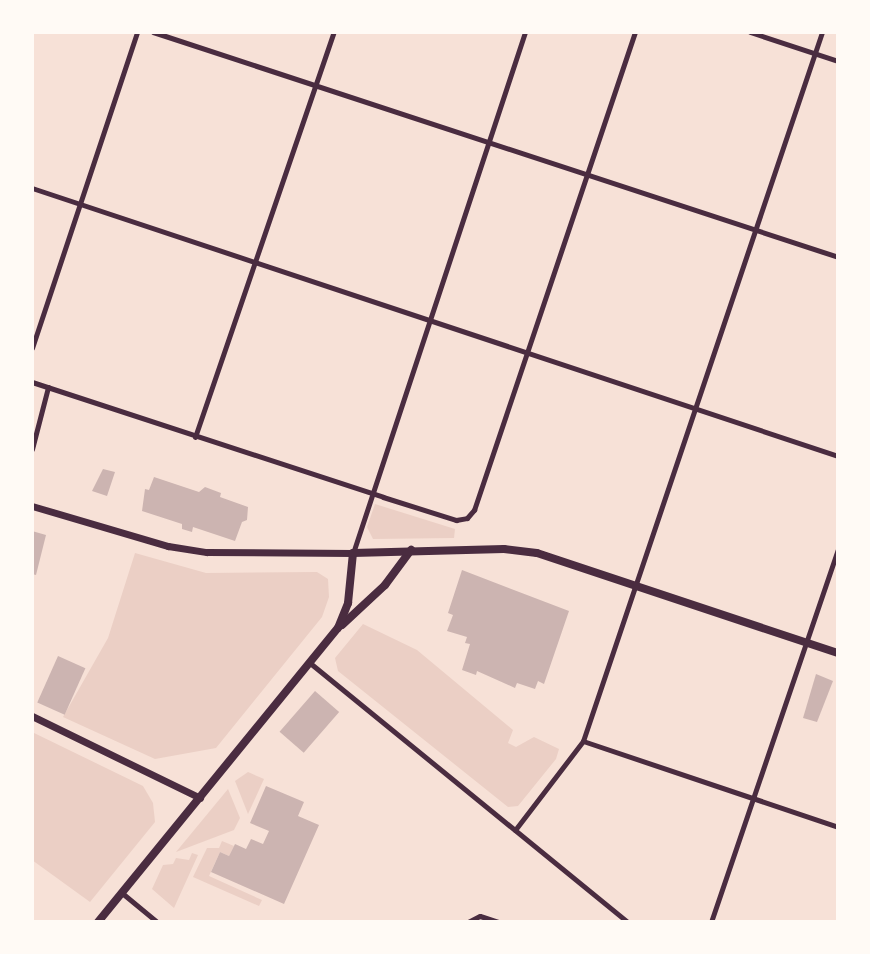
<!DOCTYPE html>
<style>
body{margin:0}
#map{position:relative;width:870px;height:954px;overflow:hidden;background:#f7e1d7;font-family:Helvetica,sans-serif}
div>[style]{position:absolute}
.green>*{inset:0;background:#ebcfc5}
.building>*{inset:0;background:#ccb4b1;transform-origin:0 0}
.minor>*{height:5px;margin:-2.5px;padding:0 2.5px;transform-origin:2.5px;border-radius:2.5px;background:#4a2c40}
.tertiary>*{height:7px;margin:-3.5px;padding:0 3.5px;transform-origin:3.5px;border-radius:3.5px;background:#4a2c40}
.secondary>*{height:8px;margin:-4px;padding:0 4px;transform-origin:4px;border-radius:4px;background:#4a2c40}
span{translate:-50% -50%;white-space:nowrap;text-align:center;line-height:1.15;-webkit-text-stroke:6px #fffaf5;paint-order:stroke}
.frame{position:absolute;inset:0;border:34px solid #fffaf5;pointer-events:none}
</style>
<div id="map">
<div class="green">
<div style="clip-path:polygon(375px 504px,455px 529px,454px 538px,373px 539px,367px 527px)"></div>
<div style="clip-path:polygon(135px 553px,206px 573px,317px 572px,328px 579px,329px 597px,322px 617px,216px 748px,155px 759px,63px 717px,108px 638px)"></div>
<div style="clip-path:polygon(363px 624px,417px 650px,513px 730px,508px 743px,516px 747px,534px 737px,559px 749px,556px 759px,518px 806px,508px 807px,338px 671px,335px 658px)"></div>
<div style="clip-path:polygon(32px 732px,143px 786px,153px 803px,155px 822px,90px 902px,32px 860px)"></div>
<div style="clip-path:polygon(248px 772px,264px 779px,248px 814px,235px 781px)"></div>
<div style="clip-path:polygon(228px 789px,240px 818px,234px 830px,176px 852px)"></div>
<div style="clip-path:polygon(222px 841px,234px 846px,229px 856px,220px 852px,209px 876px,262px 900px,259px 906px,193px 877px,207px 848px,219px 848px)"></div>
<div style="clip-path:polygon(192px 853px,198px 855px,174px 908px,152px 889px,163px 865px,173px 864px,176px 858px,189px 860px)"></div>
</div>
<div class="building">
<div style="clip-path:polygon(103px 469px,115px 472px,107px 496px,92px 491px)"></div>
<div style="clip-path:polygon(154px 477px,199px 492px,205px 487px,221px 493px,220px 497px,248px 507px,247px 520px,242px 522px,235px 541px,193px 527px,192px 532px,182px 529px,182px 524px,142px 511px,145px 489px,149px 490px)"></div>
<div style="clip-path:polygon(32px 531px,46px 535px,36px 575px,32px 574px)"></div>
<div style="clip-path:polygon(462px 570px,569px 611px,544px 684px,538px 681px,535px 689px,517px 683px,515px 688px,477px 671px,476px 675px,462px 670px,470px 644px,465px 643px,467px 637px,447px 631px,453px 615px,448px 613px)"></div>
<div style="left:58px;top:656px;width:30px;height:51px;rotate:24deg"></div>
<div style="clip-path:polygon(816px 674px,833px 681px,817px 722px,803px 718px)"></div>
<div style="left:315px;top:691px;width:32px;height:54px;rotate:41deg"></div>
<div style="clip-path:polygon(266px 786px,304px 802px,298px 816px,319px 825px,284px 904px,211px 872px,220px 852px,229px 856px,235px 844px,246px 849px,251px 839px,263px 844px,269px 831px,250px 823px)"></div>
</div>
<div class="minor">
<div style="left:153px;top:32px;width:721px;rotate:18.18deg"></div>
<div style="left:750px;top:32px;width:93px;rotate:18.2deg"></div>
<div style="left:32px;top:188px;width:849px;rotate:18.39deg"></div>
<div style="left:32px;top:348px;width:333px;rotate:-71.6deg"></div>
<div style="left:32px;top:382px;width:369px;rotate:18.1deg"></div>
<div style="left:383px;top:497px;width:77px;rotate:17.5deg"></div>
<div style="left:456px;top:520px;width:11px;rotate:-10deg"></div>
<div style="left:467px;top:518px;width:11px;rotate:-49deg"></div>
<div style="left:474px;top:510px;width:504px;rotate:-71.39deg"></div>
<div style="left:195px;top:437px;width:428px;rotate:-71.1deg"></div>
<div style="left:32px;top:449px;width:64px;rotate:-75.5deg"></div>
<div style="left:353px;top:553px;width:549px;rotate:-71.73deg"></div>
<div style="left:310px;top:663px;width:410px;rotate:39.2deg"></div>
<div style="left:583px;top:741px;width:269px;rotate:18.6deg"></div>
<div style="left:515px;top:830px;width:112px;rotate:-52.6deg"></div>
<div style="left:583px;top:741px;width:748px;rotate:-71.37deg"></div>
<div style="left:122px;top:893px;width:45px;rotate:39.6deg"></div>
<div style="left:468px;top:922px;width:13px;rotate:-27deg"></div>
<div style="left:480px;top:916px;width:19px;rotate:18deg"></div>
<div style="left:711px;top:922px;width:393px;rotate:-71.2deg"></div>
</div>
<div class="tertiary">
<div style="left:32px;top:506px;width:142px;rotate:16.4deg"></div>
<div style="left:168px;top:546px;width:39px;rotate:9deg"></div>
<div style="left:207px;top:552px;width:146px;rotate:0.4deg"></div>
<div style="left:32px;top:716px;width:187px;rotate:26deg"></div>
</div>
<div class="secondary">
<div style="left:342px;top:625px;width:59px;rotate:-42.9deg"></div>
<div style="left:385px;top:585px;width:44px;rotate:-53.4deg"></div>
<div style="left:98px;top:922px;width:380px;rotate:-50.8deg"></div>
<div style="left:338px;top:628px;width:27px;rotate:-68deg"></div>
<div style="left:348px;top:603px;width:50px;rotate:-84.3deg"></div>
<div style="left:353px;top:553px;width:151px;rotate:-1.5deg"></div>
<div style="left:504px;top:549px;width:33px;rotate:7deg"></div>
<div style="left:537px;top:553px;width:317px;rotate:18.4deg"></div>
</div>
<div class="frame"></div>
</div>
